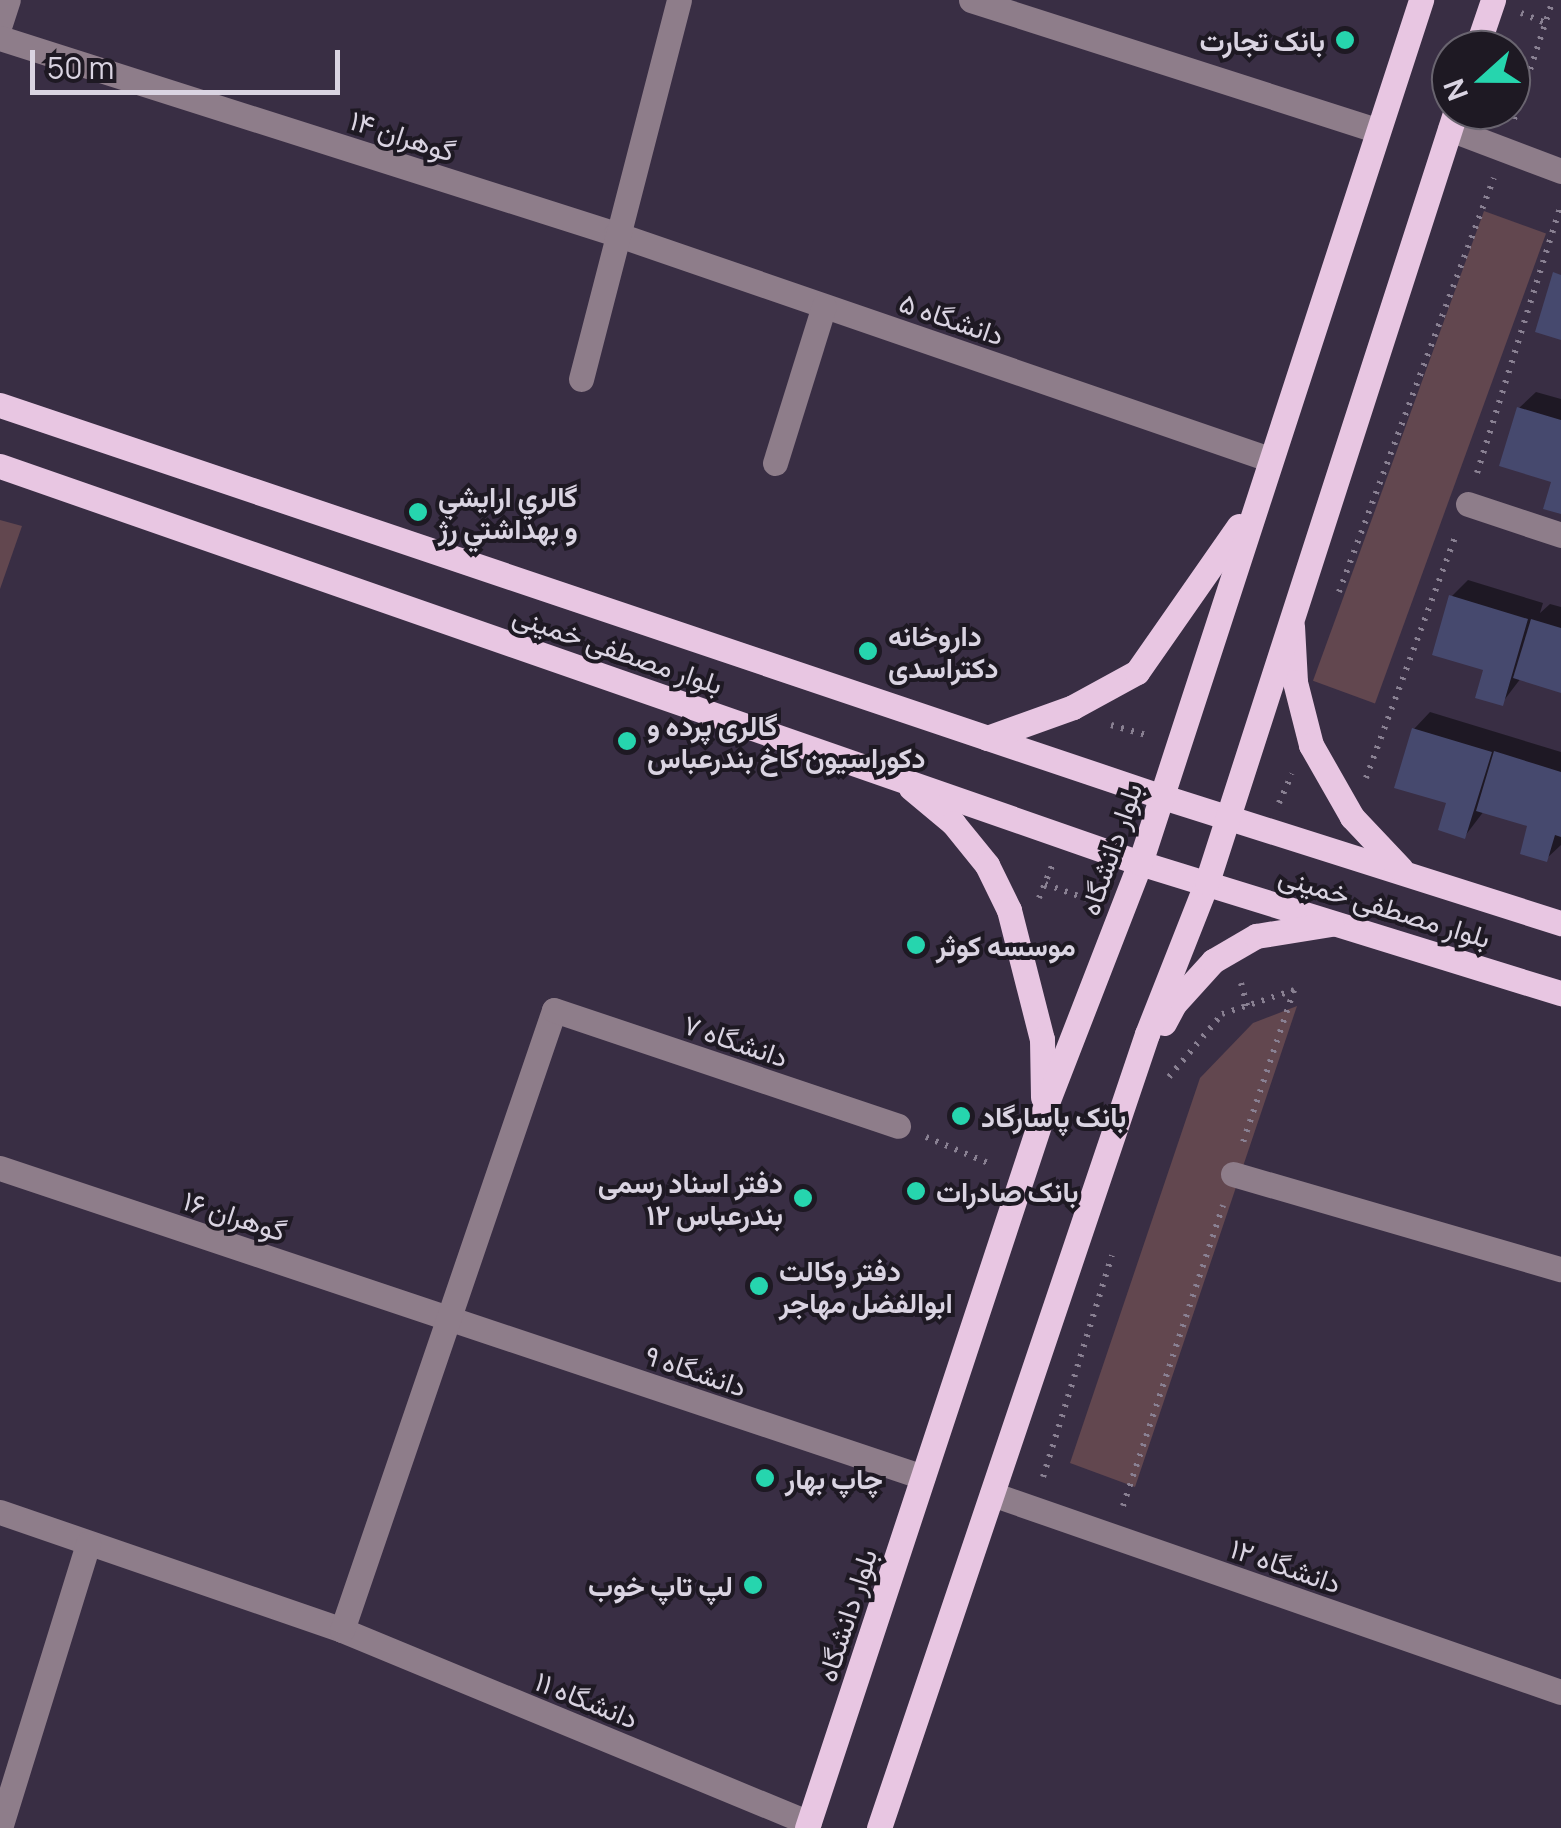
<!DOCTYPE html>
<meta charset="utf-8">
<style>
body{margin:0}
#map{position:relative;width:1561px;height:1828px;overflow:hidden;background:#392e44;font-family:Manrope,Vazirmatn,sans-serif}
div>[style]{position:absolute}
.green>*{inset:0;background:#62474f;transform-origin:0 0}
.shadow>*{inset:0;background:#0007}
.building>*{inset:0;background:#46496e}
.path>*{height:6px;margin-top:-3px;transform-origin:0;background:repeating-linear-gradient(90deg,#898092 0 2.5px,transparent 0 10.5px)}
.minor>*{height:25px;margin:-12.5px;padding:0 12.5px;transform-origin:12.5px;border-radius:12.5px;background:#8e7d8a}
.major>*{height:25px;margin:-12.5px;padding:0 12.5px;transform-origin:12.5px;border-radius:12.5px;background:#e8c6e2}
.dots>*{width:28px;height:28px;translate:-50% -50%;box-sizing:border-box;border:5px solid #1e1923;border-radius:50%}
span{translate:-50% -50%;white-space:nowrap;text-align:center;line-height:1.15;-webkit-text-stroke:8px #1e1923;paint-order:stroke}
.poi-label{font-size:28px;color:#dad4e2;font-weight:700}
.right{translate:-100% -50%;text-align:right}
.left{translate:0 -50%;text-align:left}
.street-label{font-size:28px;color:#dad4e2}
.north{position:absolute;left:1431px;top:30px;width:100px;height:100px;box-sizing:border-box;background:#1e1923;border:2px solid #69646f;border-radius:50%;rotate:249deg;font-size:28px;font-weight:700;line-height:40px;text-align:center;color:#dad4e2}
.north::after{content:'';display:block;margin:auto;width:35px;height:45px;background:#26d5ae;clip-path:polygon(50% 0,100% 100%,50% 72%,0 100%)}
.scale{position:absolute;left:30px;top:50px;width:310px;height:45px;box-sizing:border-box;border:5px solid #dad4e2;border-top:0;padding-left:12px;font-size:30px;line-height:35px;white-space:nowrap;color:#dad4e2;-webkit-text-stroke:8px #1e1923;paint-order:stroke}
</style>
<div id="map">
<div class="green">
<div style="left:1484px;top:211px;width:66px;height:500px;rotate:20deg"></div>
<div style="clip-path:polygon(0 520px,22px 526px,0 589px)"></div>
<div style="clip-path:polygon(1297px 1006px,1135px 1487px,1070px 1463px,1200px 1078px,1253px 1023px)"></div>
</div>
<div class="shadow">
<div style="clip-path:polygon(1536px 392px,1561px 399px,1561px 512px,1554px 480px,1519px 408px)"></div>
<div style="clip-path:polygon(1468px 580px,1543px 603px,1540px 613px,1550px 604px,1561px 607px,1561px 690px,1521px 678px,1502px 703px,1451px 597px)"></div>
<div style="clip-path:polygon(1430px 712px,1561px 752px,1561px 845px,1546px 859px,1531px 825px,1484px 811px,1465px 836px,1414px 729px)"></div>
</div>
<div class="building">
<div style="clip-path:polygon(1553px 272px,1561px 275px,1561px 340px,1535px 332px)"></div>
<div style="clip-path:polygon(1517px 407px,1561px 420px,1561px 514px,1543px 509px,1551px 482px,1499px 466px)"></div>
<div style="clip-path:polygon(1449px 595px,1528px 619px,1503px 706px,1475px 698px,1483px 670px,1432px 655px)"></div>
<div style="clip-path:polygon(1531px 619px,1561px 628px,1561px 693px,1513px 678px)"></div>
<div style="clip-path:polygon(1412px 728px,1492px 752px,1465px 839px,1438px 830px,1446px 803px,1394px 788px)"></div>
<div style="clip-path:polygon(1494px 751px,1561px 772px,1561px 837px,1555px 835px,1547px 862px,1520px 854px,1527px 826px,1476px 811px)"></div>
</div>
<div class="path">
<div style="left:1521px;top:13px;width:27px;rotate:22deg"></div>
<div style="left:1514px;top:119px;width:125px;rotate:-71.9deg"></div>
<div style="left:1477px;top:473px;width:281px;rotate:-72.6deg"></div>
<div style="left:1339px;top:592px;width:442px;rotate:-69.5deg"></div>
<div style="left:1111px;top:725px;width:37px;rotate:16deg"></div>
<div style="left:1366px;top:778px;width:262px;rotate:-69.7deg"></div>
<div style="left:1279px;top:803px;width:32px;rotate:-66deg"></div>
<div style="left:1045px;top:884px;width:48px;rotate:19.6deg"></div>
<div style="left:1039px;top:898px;width:38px;rotate:-68deg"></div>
<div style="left:1241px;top:983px;width:24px;rotate:75deg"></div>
<div style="left:1169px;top:1077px;width:82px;rotate:-49.9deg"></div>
<div style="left:1222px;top:1014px;width:76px;rotate:-18.4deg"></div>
<div style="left:1294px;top:990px;width:163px;rotate:108.5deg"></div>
<div style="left:926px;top:1137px;width:73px;rotate:22.7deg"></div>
<div style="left:1043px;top:1477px;width:232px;rotate:-72.7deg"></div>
<div style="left:1123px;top:1506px;width:317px;rotate:-71.6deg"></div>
</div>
<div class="minor">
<div style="left:971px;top:0;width:426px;rotate:17.8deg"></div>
<div style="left:0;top:24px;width:25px;rotate:-72deg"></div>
<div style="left:0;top:38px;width:646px;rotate:17.65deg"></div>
<div style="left:616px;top:234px;width:691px;rotate:19.01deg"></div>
<div style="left:1450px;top:129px;width:119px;rotate:20.7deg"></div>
<div style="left:581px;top:379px;width:391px;rotate:-75.5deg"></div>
<div style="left:775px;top:463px;width:164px;rotate:-72.7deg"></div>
<div style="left:1468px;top:504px;width:98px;rotate:18.4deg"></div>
<div style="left:0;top:1168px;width:973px;rotate:18.51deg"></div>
<div style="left:1233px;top:1174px;width:341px;rotate:16.2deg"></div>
<div style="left:992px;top:1494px;width:602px;rotate:19.19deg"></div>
<div style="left:0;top:1512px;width:362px;rotate:19deg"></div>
<div style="left:342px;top:1630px;width:505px;rotate:22.45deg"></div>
<div style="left:342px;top:1630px;width:655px;rotate:-71.12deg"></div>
<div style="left:554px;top:1010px;width:363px;rotate:18.6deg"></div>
<div style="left:0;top:1828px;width:298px;rotate:-72.8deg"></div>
</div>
<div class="major">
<div style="left:1476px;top:50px;width:53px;rotate:-71.2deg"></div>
<div style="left:0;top:405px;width:1224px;rotate:18.63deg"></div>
<div style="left:1160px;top:796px;width:421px;rotate:17.6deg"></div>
<div style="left:0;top:466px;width:1207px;rotate:19.2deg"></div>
<div style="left:1140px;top:863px;width:441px;rotate:17.2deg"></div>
<div style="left:1292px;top:626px;width:56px;rotate:86.9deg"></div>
<div style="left:1295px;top:682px;width:65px;rotate:75.7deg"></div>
<div style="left:1311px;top:745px;width:83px;rotate:60.3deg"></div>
<div style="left:1352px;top:817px;width:71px;rotate:46.7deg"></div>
<div style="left:987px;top:738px;width:91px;rotate:-19.8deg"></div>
<div style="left:1073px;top:707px;width:73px;rotate:-28.7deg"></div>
<div style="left:1137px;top:672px;width:178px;rotate:-55.1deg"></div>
<div style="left:911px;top:788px;width:55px;rotate:39.8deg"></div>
<div style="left:953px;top:823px;width:54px;rotate:51deg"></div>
<div style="left:987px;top:865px;width:50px;rotate:63.9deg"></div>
<div style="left:1009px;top:910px;width:133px;rotate:75.7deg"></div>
<div style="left:1042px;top:1039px;width:58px;rotate:89deg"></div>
<div style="left:1164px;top:1023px;width:21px;rotate:-62deg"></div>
<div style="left:1174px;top:1004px;width:58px;rotate:-47.8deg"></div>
<div style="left:1213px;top:961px;width:50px;rotate:-30.2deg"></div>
<div style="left:1256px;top:936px;width:76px;rotate:-9.1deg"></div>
<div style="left:807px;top:1828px;width:753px;rotate:-71.73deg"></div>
<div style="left:1043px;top:1113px;width:268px;rotate:-68.8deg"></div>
<div style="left:1140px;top:863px;width:908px;rotate:-71.96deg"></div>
<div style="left:879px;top:1828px;width:838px;rotate:-71.35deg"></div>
<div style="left:1147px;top:1034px;width:163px;rotate:-68.5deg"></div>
<div style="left:1207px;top:882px;width:811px;rotate:-72.12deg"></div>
</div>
<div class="dots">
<div style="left:1345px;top:40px;background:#26d5ae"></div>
<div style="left:418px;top:512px;background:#26d5ae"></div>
<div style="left:868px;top:651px;background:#26d5ae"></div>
<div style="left:627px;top:741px;background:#26d5ae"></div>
<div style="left:916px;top:945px;background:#26d5ae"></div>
<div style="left:961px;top:1116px;background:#26d5ae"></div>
<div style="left:916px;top:1191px;background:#26d5ae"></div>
<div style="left:803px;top:1198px;background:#26d5ae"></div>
<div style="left:759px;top:1286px;background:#26d5ae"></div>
<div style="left:765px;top:1478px;background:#26d5ae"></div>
<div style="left:753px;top:1585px;background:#26d5ae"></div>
</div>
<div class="poi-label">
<span class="right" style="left:1325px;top:40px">بانک تجارت</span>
<span class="left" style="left:438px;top:512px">گالري ارايشي<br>و بهداشتي رژ</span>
<span class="left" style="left:888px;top:651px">داروخانه<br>دکتراسدی</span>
<span class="left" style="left:647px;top:741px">گالری پرده و<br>دکوراسیون کاخ بندرعباس</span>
<span class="left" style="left:936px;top:945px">موسسه کوثر</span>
<span class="left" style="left:981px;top:1116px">بانک پاسارگاد</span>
<span class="right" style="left:783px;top:1198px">دفتر اسناد رسمی<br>۱۲ بندرعباس</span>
<span class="left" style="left:936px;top:1191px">بانک صادرات</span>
<span class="left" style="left:779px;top:1286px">دفتر وکالت<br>ابوالفضل مهاجر</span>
<span class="left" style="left:785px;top:1478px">چاپ بهار</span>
<span class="right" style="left:733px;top:1585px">لپ تاپ خوب</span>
</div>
<div class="street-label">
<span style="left:403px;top:135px;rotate:18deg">گوهران ۱۴</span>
<span style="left:952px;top:318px;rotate:19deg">دانشگاه ۵</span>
<span style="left:618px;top:649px;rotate:19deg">بلوار مصطفی خمینی</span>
<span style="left:1110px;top:849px;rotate:-71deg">بلوار دانشگاه</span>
<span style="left:1385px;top:906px;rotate:17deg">بلوار مصطفی خمینی</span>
<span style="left:736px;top:1040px;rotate:19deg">دانشگاه ۷</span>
<span style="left:235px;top:1215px;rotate:18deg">گوهران ۱۶</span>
<span style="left:696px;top:1370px;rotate:19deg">دانشگاه ۹</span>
<span style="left:1286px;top:1565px;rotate:19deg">دانشگاه ۱۲</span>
<span style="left:846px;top:1615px;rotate:-72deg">بلوار دانشگاه</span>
<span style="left:587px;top:1699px;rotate:22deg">دانشگاه ۱۱</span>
</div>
<div class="north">N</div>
<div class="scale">50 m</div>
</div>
